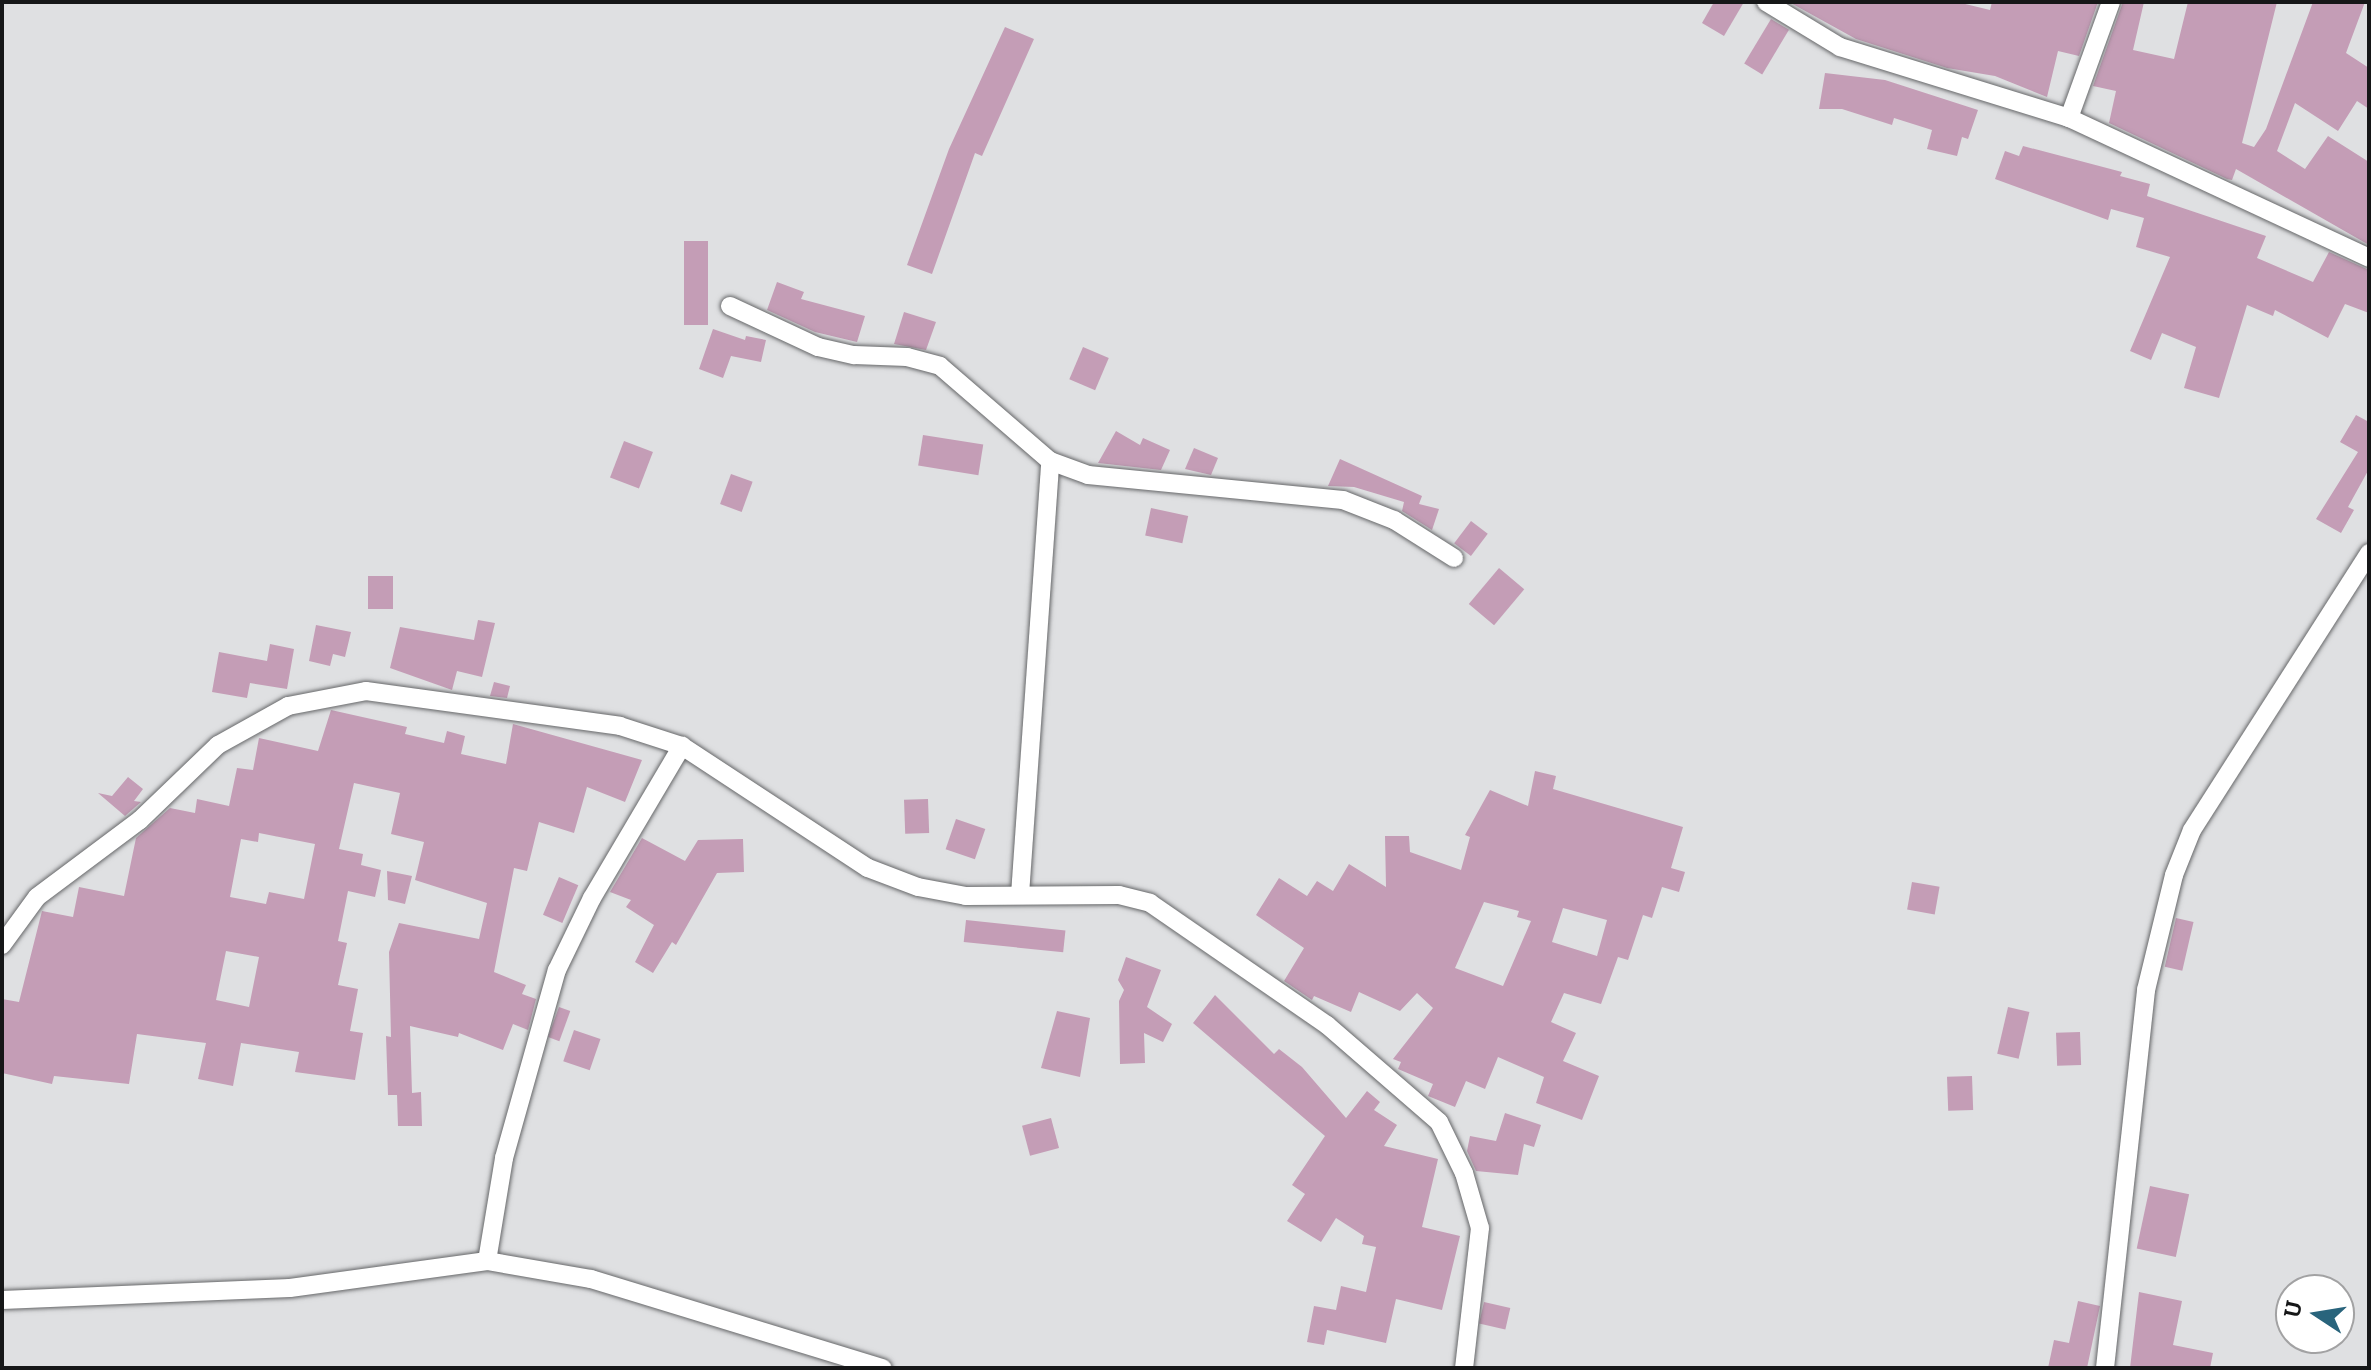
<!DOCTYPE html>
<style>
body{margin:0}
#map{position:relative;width:2371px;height:1370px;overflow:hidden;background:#dfe0e2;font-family:Bitter,serif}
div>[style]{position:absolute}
.building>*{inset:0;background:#c49db6;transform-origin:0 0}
.roads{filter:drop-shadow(0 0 2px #666769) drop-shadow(0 0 2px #666769)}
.street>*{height:18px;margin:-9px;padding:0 9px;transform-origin:9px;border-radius:9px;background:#fff}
span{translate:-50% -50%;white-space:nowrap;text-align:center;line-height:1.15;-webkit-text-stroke:7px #fff;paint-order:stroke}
.frame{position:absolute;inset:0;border:4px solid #161718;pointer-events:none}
.north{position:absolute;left:2275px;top:1274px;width:80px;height:80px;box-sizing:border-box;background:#fff;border:2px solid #a2a2a3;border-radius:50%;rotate:282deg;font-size:22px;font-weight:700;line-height:32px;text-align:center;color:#161718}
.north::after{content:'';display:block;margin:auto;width:28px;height:36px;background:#29647c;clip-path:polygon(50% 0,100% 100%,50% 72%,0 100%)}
</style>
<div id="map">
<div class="building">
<div style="clip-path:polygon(1714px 2px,1744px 2px,1724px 36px,1702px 23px)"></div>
<div style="clip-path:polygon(1789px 2px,1957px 2px,1990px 10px,1992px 2px,2098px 2px,2079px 56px,2058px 51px,2047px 97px,1995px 76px,1947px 68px,1856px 39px)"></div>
<div style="clip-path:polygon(2123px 2px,2144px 2px,2133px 50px,2174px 59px,2188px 2px,2277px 2px,2242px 143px,2254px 147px,2266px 129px,2313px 2px,2365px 2px,2346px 53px,2369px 68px,2369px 109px,2357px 101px,2338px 131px,2295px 103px,2277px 151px,2305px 169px,2328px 136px,2369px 162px,2369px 245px,2236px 169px,2232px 180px,2227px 179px,2109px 123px,2116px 91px,2093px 86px)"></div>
<div style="left:1771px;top:19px;width:21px;height:52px;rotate:31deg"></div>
<div style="clip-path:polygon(1005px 27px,1034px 39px,982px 156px,975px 153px,932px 274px,907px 265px,949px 149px)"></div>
<div style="clip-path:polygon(1825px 73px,1885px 80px,1978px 110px,1968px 139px,1962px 137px,1957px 156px,1927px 149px,1932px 130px,1894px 118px,1892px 125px,1842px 109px,1819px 109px)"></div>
<div style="clip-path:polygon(2023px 146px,2122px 172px,2120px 176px,2150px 184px,2147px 196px,2266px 236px,2257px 258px,2313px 282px,2329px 252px,2369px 270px,2369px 313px,2345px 304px,2328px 338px,2275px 310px,2273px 316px,2247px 305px,2219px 398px,2184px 388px,2196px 347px,2162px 333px,2151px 360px,2130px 351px,2170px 257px,2136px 247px,2144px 218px,2111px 209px,2108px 220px,1995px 179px,2005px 151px,2019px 156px)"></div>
<div style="left:684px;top:241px;width:24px;height:84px"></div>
<div style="clip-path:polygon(777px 282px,804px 292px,801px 299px,865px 316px,857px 342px,815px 332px,767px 310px)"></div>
<div style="clip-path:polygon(904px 312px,936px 322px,926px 350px,894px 344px)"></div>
<div style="clip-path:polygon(713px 329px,745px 340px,746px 336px,766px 340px,761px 362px,731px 356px,723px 378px,699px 369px)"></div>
<div style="left:1083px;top:347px;width:28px;height:35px;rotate:23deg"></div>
<div style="clip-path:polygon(2356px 415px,2369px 422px,2369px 469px,2348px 507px,2354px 510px,2341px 533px,2316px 519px,2358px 452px,2340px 442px)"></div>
<div style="clip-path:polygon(1116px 431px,1140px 445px,1143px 438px,1170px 450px,1161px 470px,1098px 463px)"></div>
<div style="left:923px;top:435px;width:61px;height:31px;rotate:9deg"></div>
<div style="left:624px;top:441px;width:31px;height:39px;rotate:21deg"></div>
<div style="clip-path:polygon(1194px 448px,1218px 458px,1211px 475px,1185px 469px)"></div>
<div style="clip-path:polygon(1340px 459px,1422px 496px,1419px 504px,1439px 509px,1432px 530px,1402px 511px,1404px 502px,1354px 487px,1328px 486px)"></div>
<div style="left:731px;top:474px;width:23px;height:32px;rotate:20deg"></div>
<div style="left:1151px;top:508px;width:38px;height:28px;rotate:12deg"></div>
<div style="left:1471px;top:521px;width:21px;height:28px;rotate:37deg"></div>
<div style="left:1499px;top:568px;width:33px;height:47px;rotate:40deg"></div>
<div style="left:393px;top:576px;width:33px;height:25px;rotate:90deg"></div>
<div style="clip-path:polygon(478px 620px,495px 623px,482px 677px,457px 671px,452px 690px,390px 668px,400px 627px,474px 640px)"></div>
<div style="clip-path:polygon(316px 625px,351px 632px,345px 657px,333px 654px,330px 666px,309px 661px)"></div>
<div style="clip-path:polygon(270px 644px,294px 649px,287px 689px,250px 683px,247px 698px,212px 692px,219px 652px,267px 661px)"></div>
<div style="clip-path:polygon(494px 682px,510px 686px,507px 698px,490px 696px)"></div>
<div style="clip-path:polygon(evenodd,331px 710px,407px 727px,405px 734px,444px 743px,447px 731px,465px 736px,461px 754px,506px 764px,513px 724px,642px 760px,625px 802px,587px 787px,574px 833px,539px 822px,527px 871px,514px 868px,494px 972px,526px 985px,522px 994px,536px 999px,528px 1030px,513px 1024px,503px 1050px,459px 1033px,458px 1037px,410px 1026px,412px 1093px,421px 1092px,422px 1126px,398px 1126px,397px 1095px,388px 1095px,386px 1036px,391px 1037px,389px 952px,399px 923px,479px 939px,487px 903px,415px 880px,424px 842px,391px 834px,400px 793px,354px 783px,339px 849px,363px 854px,361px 865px,381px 870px,375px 897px,348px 891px,338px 941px,347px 943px,338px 985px,358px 989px,350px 1031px,363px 1033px,355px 1080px,295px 1072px,299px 1052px,241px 1043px,233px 1086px,198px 1079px,206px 1043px,137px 1034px,129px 1084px,54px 1076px,52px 1084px,2px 1073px,2px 999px,19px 1002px,42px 911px,73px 917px,79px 887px,124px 896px,136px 838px,170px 808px,195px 813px,197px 799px,229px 806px,237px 768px,253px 770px,259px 738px,318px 751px,331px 710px,259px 833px,315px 844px,304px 899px,269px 892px,266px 904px,230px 897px,241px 839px,258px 842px,259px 833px,331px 710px,226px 951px,259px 957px,249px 1007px,216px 1000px,226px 951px)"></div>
<div style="clip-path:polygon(evenodd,1535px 771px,1556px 776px,1553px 789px,1683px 827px,1671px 868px,1685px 872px,1679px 892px,1662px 887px,1652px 918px,1643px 915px,1628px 960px,1618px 957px,1601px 1004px,1564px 993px,1551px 1022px,1576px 1033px,1563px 1061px,1599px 1076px,1582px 1120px,1536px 1103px,1544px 1077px,1498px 1057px,1485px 1089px,1466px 1081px,1455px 1107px,1428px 1096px,1433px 1084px,1398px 1069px,1401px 1062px,1393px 1059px,1433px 1008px,1417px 993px,1400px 1011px,1359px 992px,1351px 1012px,1314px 996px,1312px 1000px,1284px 981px,1304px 948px,1256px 915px,1279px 878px,1307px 896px,1317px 881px,1333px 891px,1349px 864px,1386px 887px,1385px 836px,1409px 836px,1410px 852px,1461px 870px,1470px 837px,1465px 835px,1490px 790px,1528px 806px,1535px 771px,1484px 902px,1519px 911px,1517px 917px,1531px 921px,1503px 986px,1455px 968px,1484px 902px,1535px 771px,1563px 908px,1607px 920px,1597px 956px,1552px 942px,1563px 908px)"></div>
<div style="clip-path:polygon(128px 777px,143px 789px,134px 801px,141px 802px,125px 816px,98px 793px,112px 796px)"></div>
<div style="left:928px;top:799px;width:34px;height:24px;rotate:88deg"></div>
<div style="left:956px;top:819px;width:31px;height:32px;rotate:19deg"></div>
<div style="clip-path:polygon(642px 838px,685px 861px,698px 840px,743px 839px,744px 872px,717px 873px,676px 945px,672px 942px,653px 973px,635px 962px,654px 925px,626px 907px,631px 900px,610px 892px)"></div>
<div style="clip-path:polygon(387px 871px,412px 876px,405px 904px,388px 900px)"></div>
<div style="left:559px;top:877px;width:21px;height:41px;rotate:23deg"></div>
<div style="left:1912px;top:882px;width:28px;height:28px;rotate:10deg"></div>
<div style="left:2176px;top:918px;width:18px;height:50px;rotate:13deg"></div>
<div style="left:966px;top:920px;width:100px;height:22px;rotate:6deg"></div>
<div style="clip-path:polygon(1126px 957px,1161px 970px,1147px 1007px,1172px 1024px,1163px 1042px,1144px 1033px,1145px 1063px,1120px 1064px,1119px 1001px,1124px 990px,1118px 980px)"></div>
<div style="clip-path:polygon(1215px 995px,1274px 1054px,1279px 1049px,1302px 1067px,1346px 1118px,1367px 1091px,1380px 1102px,1374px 1110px,1397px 1125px,1384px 1146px,1438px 1159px,1422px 1227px,1460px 1236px,1442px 1310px,1396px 1299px,1386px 1343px,1327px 1330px,1324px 1345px,1307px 1342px,1314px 1306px,1336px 1310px,1341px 1286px,1366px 1292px,1376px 1247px,1362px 1244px,1364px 1236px,1336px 1218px,1321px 1242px,1287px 1221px,1305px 1194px,1292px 1185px,1325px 1136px,1193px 1023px)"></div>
<div style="left:559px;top:1007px;width:12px;height:32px;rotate:20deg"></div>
<div style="left:2008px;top:1007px;width:22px;height:48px;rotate:13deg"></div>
<div style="clip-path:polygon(1057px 1011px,1090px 1018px,1080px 1077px,1041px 1068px)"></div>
<div style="left:574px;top:1030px;width:28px;height:33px;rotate:19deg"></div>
<div style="left:2080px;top:1032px;width:33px;height:24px;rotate:88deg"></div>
<div style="left:1972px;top:1076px;width:34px;height:25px;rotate:88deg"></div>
<div style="clip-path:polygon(1505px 1113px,1541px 1125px,1534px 1147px,1524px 1144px,1518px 1175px,1476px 1171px,1467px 1151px,1470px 1136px,1496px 1141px)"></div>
<div style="left:1051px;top:1118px;width:31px;height:30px;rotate:75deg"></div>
<div style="left:2150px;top:1186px;width:40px;height:64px;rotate:12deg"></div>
<div style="clip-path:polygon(2139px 1292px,2182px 1301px,2173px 1345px,2213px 1353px,2210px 1368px,2130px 1368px)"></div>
<div style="clip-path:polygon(2078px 1301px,2100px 1306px,2087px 1368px,2048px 1368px,2054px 1340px,2069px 1343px)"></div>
<div style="left:1484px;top:1302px;width:27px;height:22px;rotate:13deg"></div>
</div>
<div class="roads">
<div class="street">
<div style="left:1766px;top:2px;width:87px;rotate:31.3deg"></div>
<div style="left:1840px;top:47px;width:240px;rotate:17.2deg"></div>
<div style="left:2069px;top:118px;width:331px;rotate:25deg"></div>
<div style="left:2069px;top:118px;width:123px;rotate:-70.1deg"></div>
<div style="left:730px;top:306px;width:97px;rotate:25deg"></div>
<div style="left:818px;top:347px;width:37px;rotate:13deg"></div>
<div style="left:854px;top:355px;width:53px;rotate:2.2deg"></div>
<div style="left:907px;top:357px;width:34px;rotate:15deg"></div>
<div style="left:940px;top:366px;width:145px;rotate:40.8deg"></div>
<div style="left:1050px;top:461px;width:40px;rotate:20.2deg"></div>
<div style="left:1088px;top:475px;width:256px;rotate:5.6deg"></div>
<div style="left:1343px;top:500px;width:55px;rotate:21.4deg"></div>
<div style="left:1394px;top:520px;width:71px;rotate:32.3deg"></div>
<div style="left:1020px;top:895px;width:435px;rotate:-86deg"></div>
<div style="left:2px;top:945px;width:59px;rotate:-53.9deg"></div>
<div style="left:37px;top:897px;width:129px;rotate:-36.8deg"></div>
<div style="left:140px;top:820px;width:108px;rotate:-43.9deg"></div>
<div style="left:218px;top:745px;width:80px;rotate:-29.1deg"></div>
<div style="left:288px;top:706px;width:79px;rotate:-10.9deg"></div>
<div style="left:366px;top:691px;width:256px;rotate:7.8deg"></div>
<div style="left:620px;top:726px;width:65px;rotate:17.9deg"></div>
<div style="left:682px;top:746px;width:222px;rotate:33.3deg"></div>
<div style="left:868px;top:868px;width:53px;rotate:20.8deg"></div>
<div style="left:918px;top:887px;width:49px;rotate:10.6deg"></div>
<div style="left:966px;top:896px;width:153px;rotate:-0.4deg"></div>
<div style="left:1119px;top:895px;width:32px;rotate:14deg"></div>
<div style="left:1150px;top:903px;width:215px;rotate:34.6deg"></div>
<div style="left:1327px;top:1025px;width:148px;rotate:40.9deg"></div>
<div style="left:1439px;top:1122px;width:57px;rotate:63.9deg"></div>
<div style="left:1464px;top:1173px;width:57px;rotate:73.8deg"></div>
<div style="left:1480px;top:1228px;width:141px;rotate:96.5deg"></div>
<div style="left:487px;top:1261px;width:104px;rotate:-80.6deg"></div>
<div style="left:504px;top:1158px;width:195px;rotate:-74.3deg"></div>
<div style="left:557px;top:970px;width:80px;rotate:-64.1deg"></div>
<div style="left:592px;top:898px;width:177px;rotate:-59.4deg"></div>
<div style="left:2px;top:1300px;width:288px;rotate:-2.4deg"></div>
<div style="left:290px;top:1288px;width:199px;rotate:-7.8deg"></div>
<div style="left:487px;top:1261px;width:106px;rotate:9.8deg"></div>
<div style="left:591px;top:1279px;width:305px;rotate:17deg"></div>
<div style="left:2105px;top:1368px;width:380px;rotate:-83.8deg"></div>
<div style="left:2146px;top:990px;width:118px;rotate:-76.3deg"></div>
<div style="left:2174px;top:875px;width:48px;rotate:-68.2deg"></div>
<div style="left:2192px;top:830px;width:329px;rotate:-57.4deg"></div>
</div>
</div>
<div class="frame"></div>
<div class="north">U</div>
</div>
